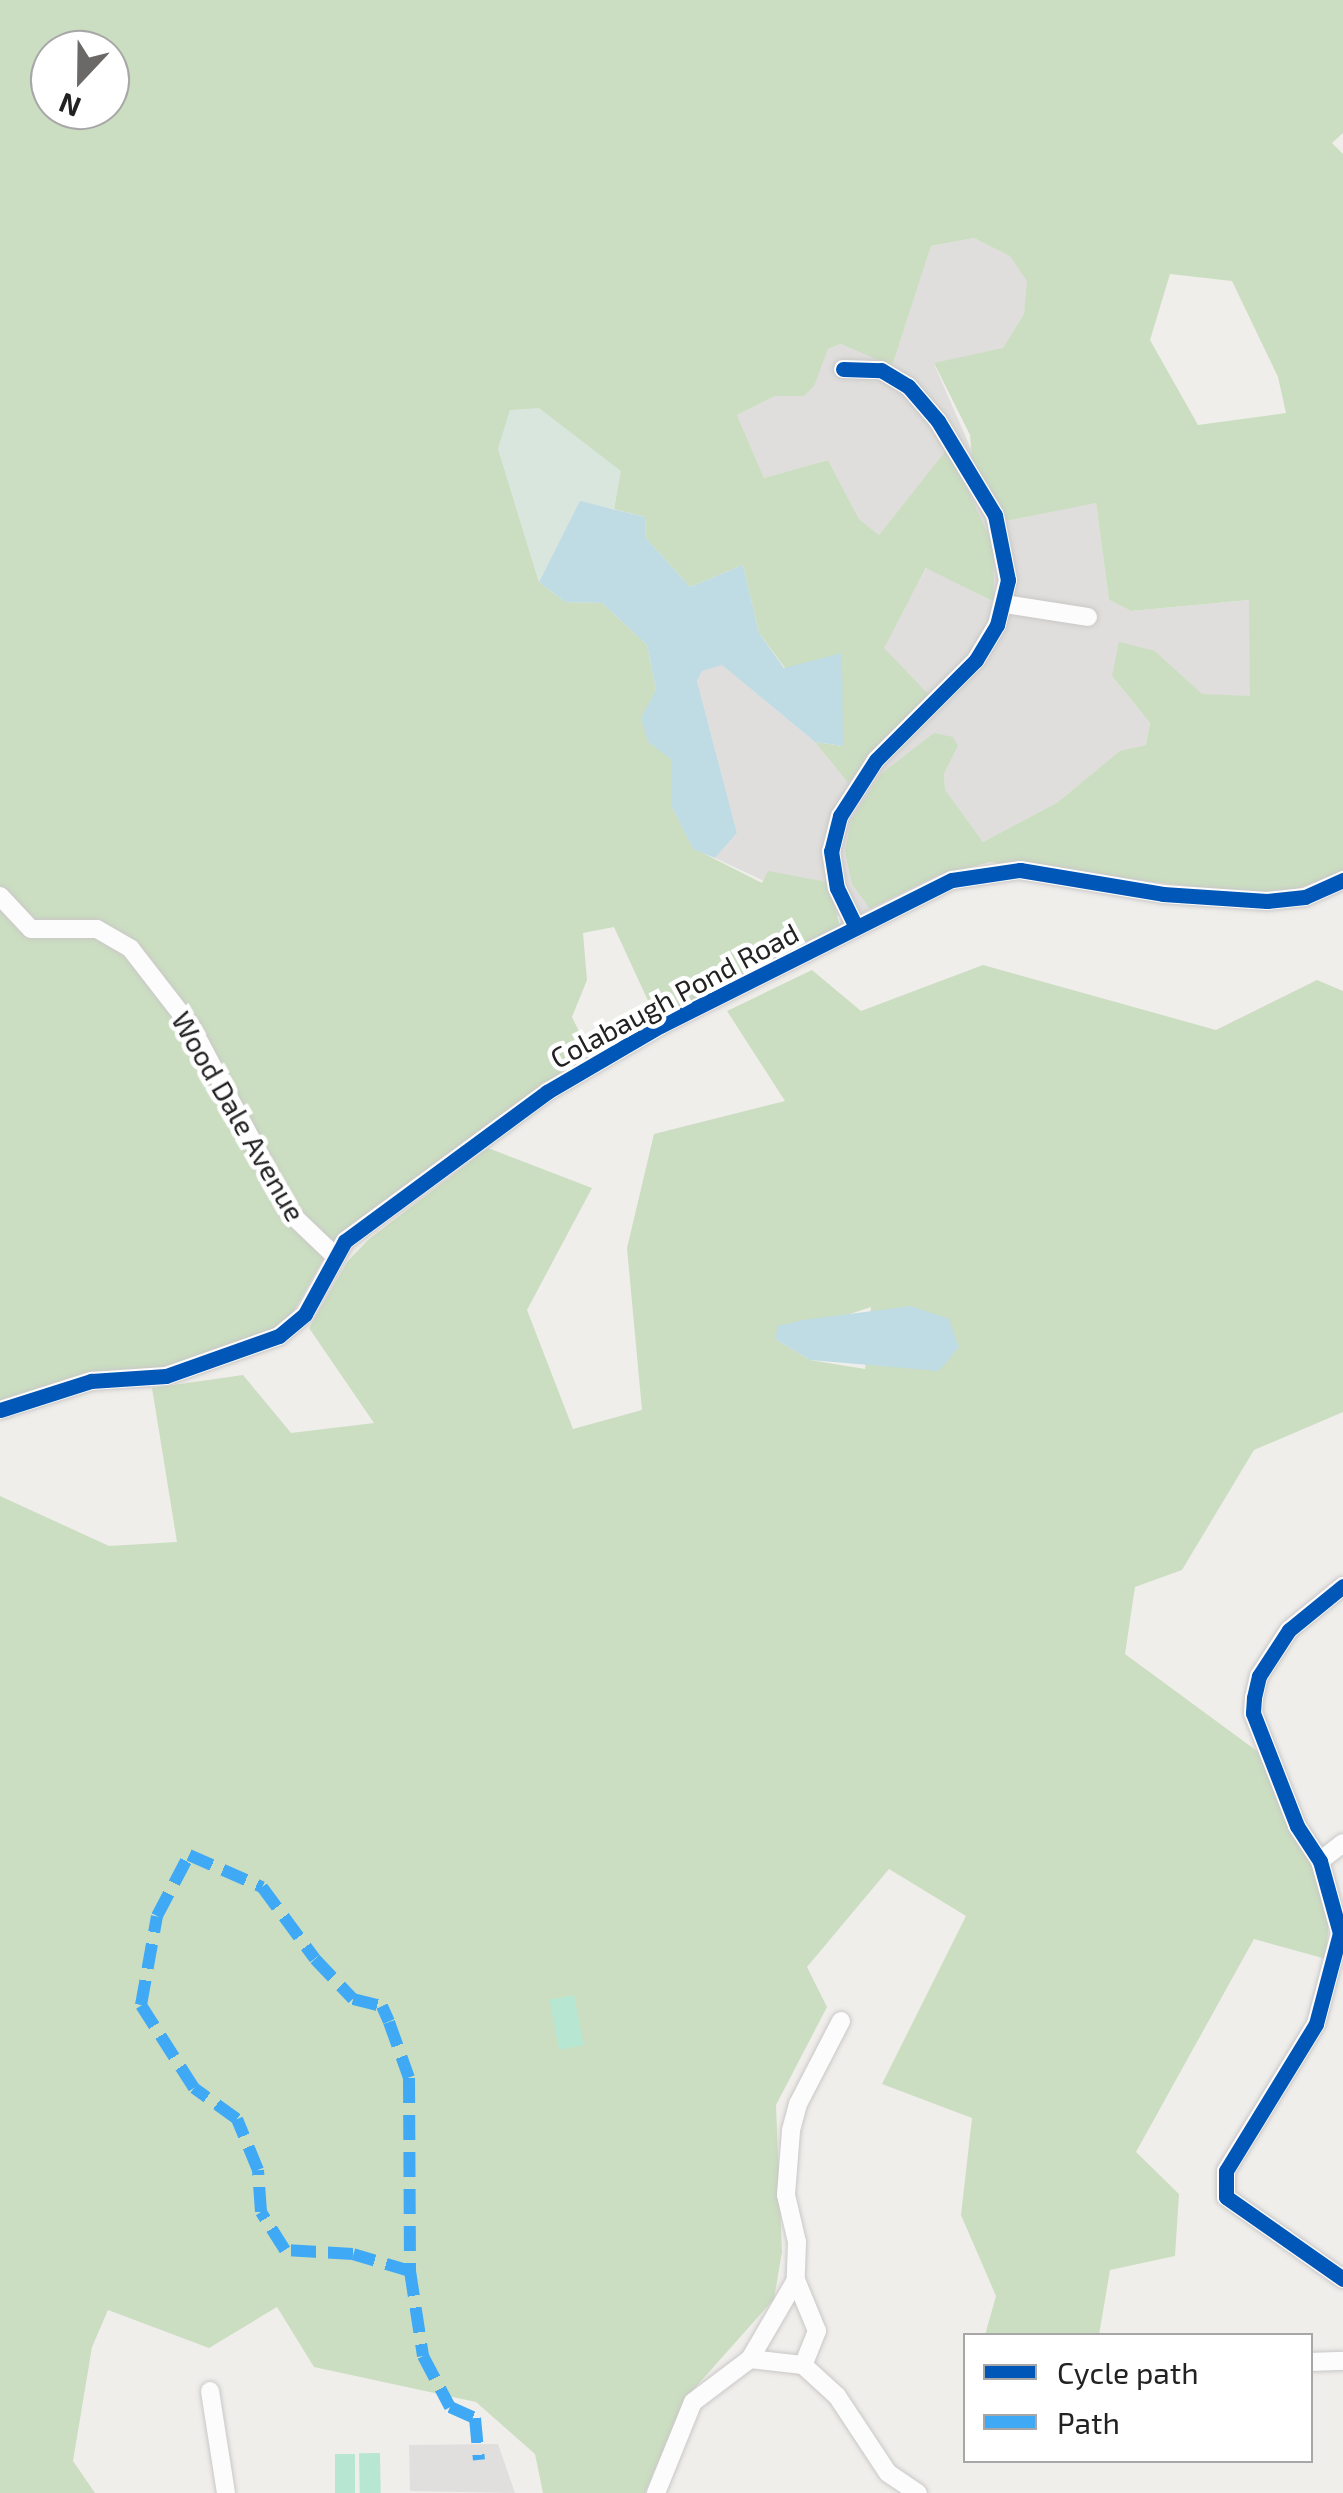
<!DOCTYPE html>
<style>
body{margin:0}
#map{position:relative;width:1343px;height:2493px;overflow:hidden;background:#f0eeeb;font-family:"Exo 2",sans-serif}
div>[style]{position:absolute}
.residential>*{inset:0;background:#dfdedc}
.forest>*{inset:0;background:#cbdec1}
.wetland>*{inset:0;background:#d9e6de}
.pitch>*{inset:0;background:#b7e6d2;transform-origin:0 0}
.parking>*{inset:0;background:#e0dfde}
.water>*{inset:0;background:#bfdbe3}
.roads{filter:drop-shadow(0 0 2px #c9c8c7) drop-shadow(0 0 2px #c9c8c7)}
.minor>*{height:18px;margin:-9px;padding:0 9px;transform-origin:9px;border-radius:9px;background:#fdfcfc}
.quiet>*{height:12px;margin-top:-6px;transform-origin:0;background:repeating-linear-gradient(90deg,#3fa9f5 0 25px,transparent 0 37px)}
.cycleway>*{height:15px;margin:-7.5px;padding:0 7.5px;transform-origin:7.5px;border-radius:7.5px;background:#0057b8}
span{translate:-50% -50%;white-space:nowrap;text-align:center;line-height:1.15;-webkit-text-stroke:9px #fff;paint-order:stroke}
.street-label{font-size:28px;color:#222}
.legend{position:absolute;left:963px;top:2333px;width:350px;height:130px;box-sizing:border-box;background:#fff;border:2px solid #a7a7a7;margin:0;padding:12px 18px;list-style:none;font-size:30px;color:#222}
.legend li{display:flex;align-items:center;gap:20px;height:50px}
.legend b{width:50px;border:2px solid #a7a7a7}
.north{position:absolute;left:30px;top:30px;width:100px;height:100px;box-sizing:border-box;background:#fff;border:2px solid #a7a7a7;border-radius:50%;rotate:202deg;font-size:28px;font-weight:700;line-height:40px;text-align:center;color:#222}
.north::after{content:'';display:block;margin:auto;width:35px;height:45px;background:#6a6968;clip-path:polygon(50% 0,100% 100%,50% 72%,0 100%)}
</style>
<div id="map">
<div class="residential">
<div style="clip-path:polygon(974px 238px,1011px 256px,1028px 281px,1024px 314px,1003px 349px,934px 364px,999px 513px,1096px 503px,1109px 600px,1131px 611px,1250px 600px,1250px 697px,1201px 694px,1155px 651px,1112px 676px,1150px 723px,1146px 745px,1120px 752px,1058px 802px,983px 842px,945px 791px,944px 774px,958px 746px,852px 883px,870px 909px,840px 926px,841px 917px,715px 858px,737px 833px,697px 681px,702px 671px,721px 664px,815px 742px,848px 783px,883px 648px,927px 567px,993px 602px,948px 449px,879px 535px,859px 519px,828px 460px,764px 478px,737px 415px,775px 396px,804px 396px,828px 349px,841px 344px,892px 365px,931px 246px)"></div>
</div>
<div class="forest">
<div style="clip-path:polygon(evenodd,0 0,1343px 0,1343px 133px,1332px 143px,1343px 154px,1343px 873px,1287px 892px,1244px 893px,990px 862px,937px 876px,870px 909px,852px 884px,845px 851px,851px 820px,881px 774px,934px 733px,953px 737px,958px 746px,944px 774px,945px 790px,983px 842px,1058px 802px,1120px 751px,1146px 745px,1150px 723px,1112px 676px,1119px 642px,1155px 651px,1202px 694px,1250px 696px,1249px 600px,1131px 611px,1109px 600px,1096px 503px,1005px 521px,972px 459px,970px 435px,934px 363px,1003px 348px,1024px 314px,1027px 281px,1010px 256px,974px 238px,931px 246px,892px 366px,841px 344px,828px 349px,814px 386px,804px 396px,775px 396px,737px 415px,764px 478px,828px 460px,859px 519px,879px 535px,948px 448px,993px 545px,994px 602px,926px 568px,884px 648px,930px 696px,848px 783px,815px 742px,843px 746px,759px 633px,743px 565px,690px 587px,646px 538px,645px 517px,614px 509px,620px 471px,498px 448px,539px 582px,565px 602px,602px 603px,647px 645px,656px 690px,648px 742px,672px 759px,672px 807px,693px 848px,762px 883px,768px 871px,827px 882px,840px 926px,656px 1018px,614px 927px,583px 933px,587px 980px,572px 1017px,590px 1054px,334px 1240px,286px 1325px,157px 1370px,84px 1373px,51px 1390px,0 1402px,0 0,50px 50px,110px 50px,110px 110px,50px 110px,50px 50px,0 0,1170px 274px,1232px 281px,1278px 377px,1286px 413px,1198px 425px,1150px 340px,1170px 274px)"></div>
<div style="clip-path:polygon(evenodd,983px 965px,1216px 1030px,1317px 980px,1343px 991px,1343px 1412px,1254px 1450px,1182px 1570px,1135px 1587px,1125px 1654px,1261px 1754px,1330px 1905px,1326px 1959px,1254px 1939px,1136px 2152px,1179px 2194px,1175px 2256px,1110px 2270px,1099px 2335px,985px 2335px,996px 2296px,961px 2215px,972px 2118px,882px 2084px,966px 1916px,889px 1869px,807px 1967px,827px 2007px,776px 2105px,782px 2252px,774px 2299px,685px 2399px,645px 2493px,543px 2493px,535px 2454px,476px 2402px,314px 2367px,277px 2307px,209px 2348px,108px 2310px,92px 2347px,73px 2461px,95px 2493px,0 2493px,0 1496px,109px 1546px,177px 1542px,152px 1388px,243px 1375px,291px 1433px,374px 1423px,309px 1328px,347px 1262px,369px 1239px,488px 1148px,592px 1188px,527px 1310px,573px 1429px,642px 1410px,627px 1248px,654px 1134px,785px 1101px,727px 1011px,812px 970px,861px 1011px,983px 965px,871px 1307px,865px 1369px,810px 1360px,775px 1339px,871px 1307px)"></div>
</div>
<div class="wetland">
<div style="clip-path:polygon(539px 408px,621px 471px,614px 509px,580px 502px,539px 582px,498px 448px,510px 410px)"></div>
</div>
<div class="pitch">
<div style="left:574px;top:1995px;width:51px;height:25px;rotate:79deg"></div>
<div style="left:380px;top:2453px;width:40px;height:21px;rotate:89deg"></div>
<div style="left:335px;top:2454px;width:20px;height:39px"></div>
</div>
<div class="parking">
<div style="clip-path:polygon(498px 2444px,515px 2493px,410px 2491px,409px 2445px)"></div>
</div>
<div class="water">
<div style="clip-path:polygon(580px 501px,645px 517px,646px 538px,690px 587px,743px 565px,759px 633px,784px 668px,842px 653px,843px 746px,815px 742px,722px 665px,702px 671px,697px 681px,737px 833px,715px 858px,693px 849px,672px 807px,672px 760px,648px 742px,641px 718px,656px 690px,647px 645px,602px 603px,565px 602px,539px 582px)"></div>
<div style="clip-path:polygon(911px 1306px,949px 1319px,959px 1347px,939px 1371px,810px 1360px,775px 1339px,778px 1326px,803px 1320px)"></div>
</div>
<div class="roads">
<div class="minor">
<div style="left:843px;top:369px;width:38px;rotate:2deg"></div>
<div style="left:881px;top:370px;width:31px;rotate:31deg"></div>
<div style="left:908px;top:386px;width:46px;rotate:49.4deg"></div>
<div style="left:938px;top:421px;width:110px;rotate:58.8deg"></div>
<div style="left:995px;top:515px;width:66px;rotate:78.7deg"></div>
<div style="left:1008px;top:580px;width:46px;rotate:103.7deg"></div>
<div style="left:997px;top:625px;width:41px;rotate:121deg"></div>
<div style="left:976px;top:660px;width:141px;rotate:135deg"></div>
<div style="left:876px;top:760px;width:67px;rotate:122.7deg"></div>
<div style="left:840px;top:816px;width:36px;rotate:104deg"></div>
<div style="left:831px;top:851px;width:37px;rotate:81deg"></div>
<div style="left:837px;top:888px;width:41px;rotate:64.1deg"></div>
<div style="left:1005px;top:604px;width:84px;rotate:8.9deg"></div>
<div style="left:0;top:896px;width:45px;rotate:46.8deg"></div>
<div style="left:31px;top:929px;width:66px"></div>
<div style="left:97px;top:929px;width:39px;rotate:30deg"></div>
<div style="left:131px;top:949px;width:100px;rotate:52.3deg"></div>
<div style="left:192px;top:1028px;width:211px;rotate:62deg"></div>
<div style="left:291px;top:1214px;width:59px;rotate:43.6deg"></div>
<div style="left:0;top:1410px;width:96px;rotate:-17.7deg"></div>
<div style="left:91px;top:1381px;width:75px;rotate:-3.8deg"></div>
<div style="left:166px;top:1376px;width:120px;rotate:-19.5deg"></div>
<div style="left:279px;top:1336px;width:34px;rotate:-40deg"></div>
<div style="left:305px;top:1314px;width:83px;rotate:-61.3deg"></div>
<div style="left:345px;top:1241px;width:251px;rotate:-36.4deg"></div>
<div style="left:547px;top:1092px;width:131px;rotate:-30.3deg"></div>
<div style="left:660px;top:1026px;width:326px;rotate:-26.6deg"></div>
<div style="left:952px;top:880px;width:69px;rotate:-8.4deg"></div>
<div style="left:1020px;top:870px;width:145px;rotate:9.5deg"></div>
<div style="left:1163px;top:894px;width:104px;rotate:3.9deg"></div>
<div style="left:1267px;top:901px;width:38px;rotate:-6deg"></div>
<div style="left:1305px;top:897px;width:42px;rotate:-24.1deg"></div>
<div style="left:1343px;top:1586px;width:70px;rotate:140.8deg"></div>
<div style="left:1289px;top:1630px;width:55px;rotate:123.1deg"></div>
<div style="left:1259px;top:1676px;width:23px;rotate:103deg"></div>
<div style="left:1254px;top:1698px;width:15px;rotate:94deg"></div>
<div style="left:1253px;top:1713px;width:121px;rotate:68.7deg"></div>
<div style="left:1297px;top:1826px;width:42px;rotate:56.7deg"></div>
<div style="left:1320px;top:1861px;width:75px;rotate:74.5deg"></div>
<div style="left:1340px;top:1933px;width:94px;rotate:104.8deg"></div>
<div style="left:1316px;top:2024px;width:172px;rotate:121.5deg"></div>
<div style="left:1226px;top:2171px;width:26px;rotate:90deg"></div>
<div style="left:1226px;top:2197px;width:143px;rotate:35deg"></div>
<div style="left:1320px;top:1861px;width:29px;rotate:-38deg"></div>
<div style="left:841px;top:2021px;width:93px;rotate:117.4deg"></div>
<div style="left:798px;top:2104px;width:28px;rotate:105deg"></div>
<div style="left:791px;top:2131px;width:64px;rotate:94.5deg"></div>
<div style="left:786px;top:2195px;width:48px;rotate:76.8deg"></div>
<div style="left:797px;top:2242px;width:38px;rotate:92deg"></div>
<div style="left:796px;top:2280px;width:55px;rotate:67.6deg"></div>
<div style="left:817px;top:2331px;width:37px;rotate:112deg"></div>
<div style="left:803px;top:2365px;width:46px;rotate:42.4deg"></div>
<div style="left:837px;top:2396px;width:92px;rotate:56.5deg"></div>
<div style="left:888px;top:2473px;width:36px;rotate:34deg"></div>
<div style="left:750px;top:2359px;width:53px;rotate:6.5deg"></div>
<div style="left:1310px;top:2362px;width:33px;rotate:-2deg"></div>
<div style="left:210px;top:2391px;width:103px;rotate:81.1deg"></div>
<div style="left:656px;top:2493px;width:98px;rotate:-67.9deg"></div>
<div style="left:693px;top:2402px;width:71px;rotate:-37deg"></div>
<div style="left:750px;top:2359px;width:91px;rotate:-59.8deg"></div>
</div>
</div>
<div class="quiet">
<div style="left:410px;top:2271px;width:59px;rotate:-163.4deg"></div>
<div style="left:353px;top:2254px;width:68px;rotate:-176.6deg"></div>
<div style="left:285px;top:2250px;width:45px;rotate:-122.3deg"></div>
<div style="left:261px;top:2212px;width:42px;rotate:-94.1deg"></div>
<div style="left:258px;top:2170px;width:55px;rotate:-112.4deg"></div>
<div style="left:237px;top:2119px;width:53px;rotate:-144.2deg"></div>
<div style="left:194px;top:2088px;width:98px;rotate:-122.6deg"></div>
<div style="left:141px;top:2005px;width:90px;rotate:-79.8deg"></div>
<div style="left:157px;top:1916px;width:69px;rotate:-62.3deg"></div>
<div style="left:189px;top:1855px;width:80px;rotate:23.7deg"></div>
<div style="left:262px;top:1887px;width:89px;rotate:53.6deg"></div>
<div style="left:315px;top:1959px;width:55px;rotate:46.5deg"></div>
<div style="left:353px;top:1999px;width:30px;rotate:14deg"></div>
<div style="left:382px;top:2006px;width:17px;rotate:66deg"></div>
<div style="left:389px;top:2022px;width:59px;rotate:70.3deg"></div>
<div style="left:409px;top:2078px;width:193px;rotate:89.7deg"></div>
<div style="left:410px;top:2271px;width:86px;rotate:81.3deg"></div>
<div style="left:423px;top:2356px;width:58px;rotate:62.1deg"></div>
<div style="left:450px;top:2407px;width:27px;rotate:24deg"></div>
<div style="left:475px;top:2418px;width:42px;rotate:84.6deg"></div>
</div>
<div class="cycleway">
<div style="left:843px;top:369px;width:38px;rotate:2deg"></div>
<div style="left:881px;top:370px;width:31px;rotate:31deg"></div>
<div style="left:908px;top:386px;width:46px;rotate:49.4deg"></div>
<div style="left:938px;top:421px;width:110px;rotate:58.8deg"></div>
<div style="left:995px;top:515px;width:66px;rotate:78.7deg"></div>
<div style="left:1008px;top:580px;width:46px;rotate:103.7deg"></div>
<div style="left:997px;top:625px;width:41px;rotate:121deg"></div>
<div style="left:976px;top:660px;width:141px;rotate:135deg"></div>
<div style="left:876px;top:760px;width:67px;rotate:122.7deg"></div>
<div style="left:840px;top:816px;width:36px;rotate:104deg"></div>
<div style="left:831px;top:851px;width:37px;rotate:81deg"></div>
<div style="left:837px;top:888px;width:41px;rotate:64.1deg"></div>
<div style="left:0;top:1410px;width:96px;rotate:-17.7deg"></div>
<div style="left:91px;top:1381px;width:75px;rotate:-3.8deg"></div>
<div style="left:166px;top:1376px;width:120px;rotate:-19.5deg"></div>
<div style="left:279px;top:1336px;width:34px;rotate:-40deg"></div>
<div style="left:305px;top:1314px;width:83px;rotate:-61.3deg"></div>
<div style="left:345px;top:1241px;width:251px;rotate:-36.4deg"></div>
<div style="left:547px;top:1092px;width:131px;rotate:-30.3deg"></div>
<div style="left:660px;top:1026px;width:326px;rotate:-26.6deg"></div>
<div style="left:952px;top:880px;width:69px;rotate:-8.4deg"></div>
<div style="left:1020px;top:870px;width:145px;rotate:9.5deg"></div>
<div style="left:1163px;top:894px;width:104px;rotate:3.9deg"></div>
<div style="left:1267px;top:901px;width:38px;rotate:-6deg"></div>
<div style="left:1305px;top:897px;width:42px;rotate:-24.1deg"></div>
<div style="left:1343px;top:1586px;width:70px;rotate:140.8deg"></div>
<div style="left:1289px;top:1630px;width:55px;rotate:123.1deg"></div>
<div style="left:1259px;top:1676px;width:23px;rotate:103deg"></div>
<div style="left:1254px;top:1698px;width:15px;rotate:94deg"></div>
<div style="left:1253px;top:1713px;width:121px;rotate:68.7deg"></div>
<div style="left:1297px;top:1826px;width:42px;rotate:56.7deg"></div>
<div style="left:1320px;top:1861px;width:75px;rotate:74.5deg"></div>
<div style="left:1340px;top:1933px;width:94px;rotate:104.8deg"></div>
<div style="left:1316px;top:2024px;width:172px;rotate:121.5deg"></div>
<div style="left:1226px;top:2171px;width:26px;rotate:90deg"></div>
<div style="left:1226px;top:2197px;width:143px;rotate:35deg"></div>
</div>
<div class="street-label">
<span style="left:674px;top:995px;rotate:-28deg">Colabaugh Pond Road</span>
<span style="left:239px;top:1116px;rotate:60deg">Wood Dale Avenue</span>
</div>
<ul class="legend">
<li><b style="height:12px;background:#0057b8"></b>Cycle path</li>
<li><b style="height:12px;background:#3fa9f5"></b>Path</li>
</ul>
<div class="north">N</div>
</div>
